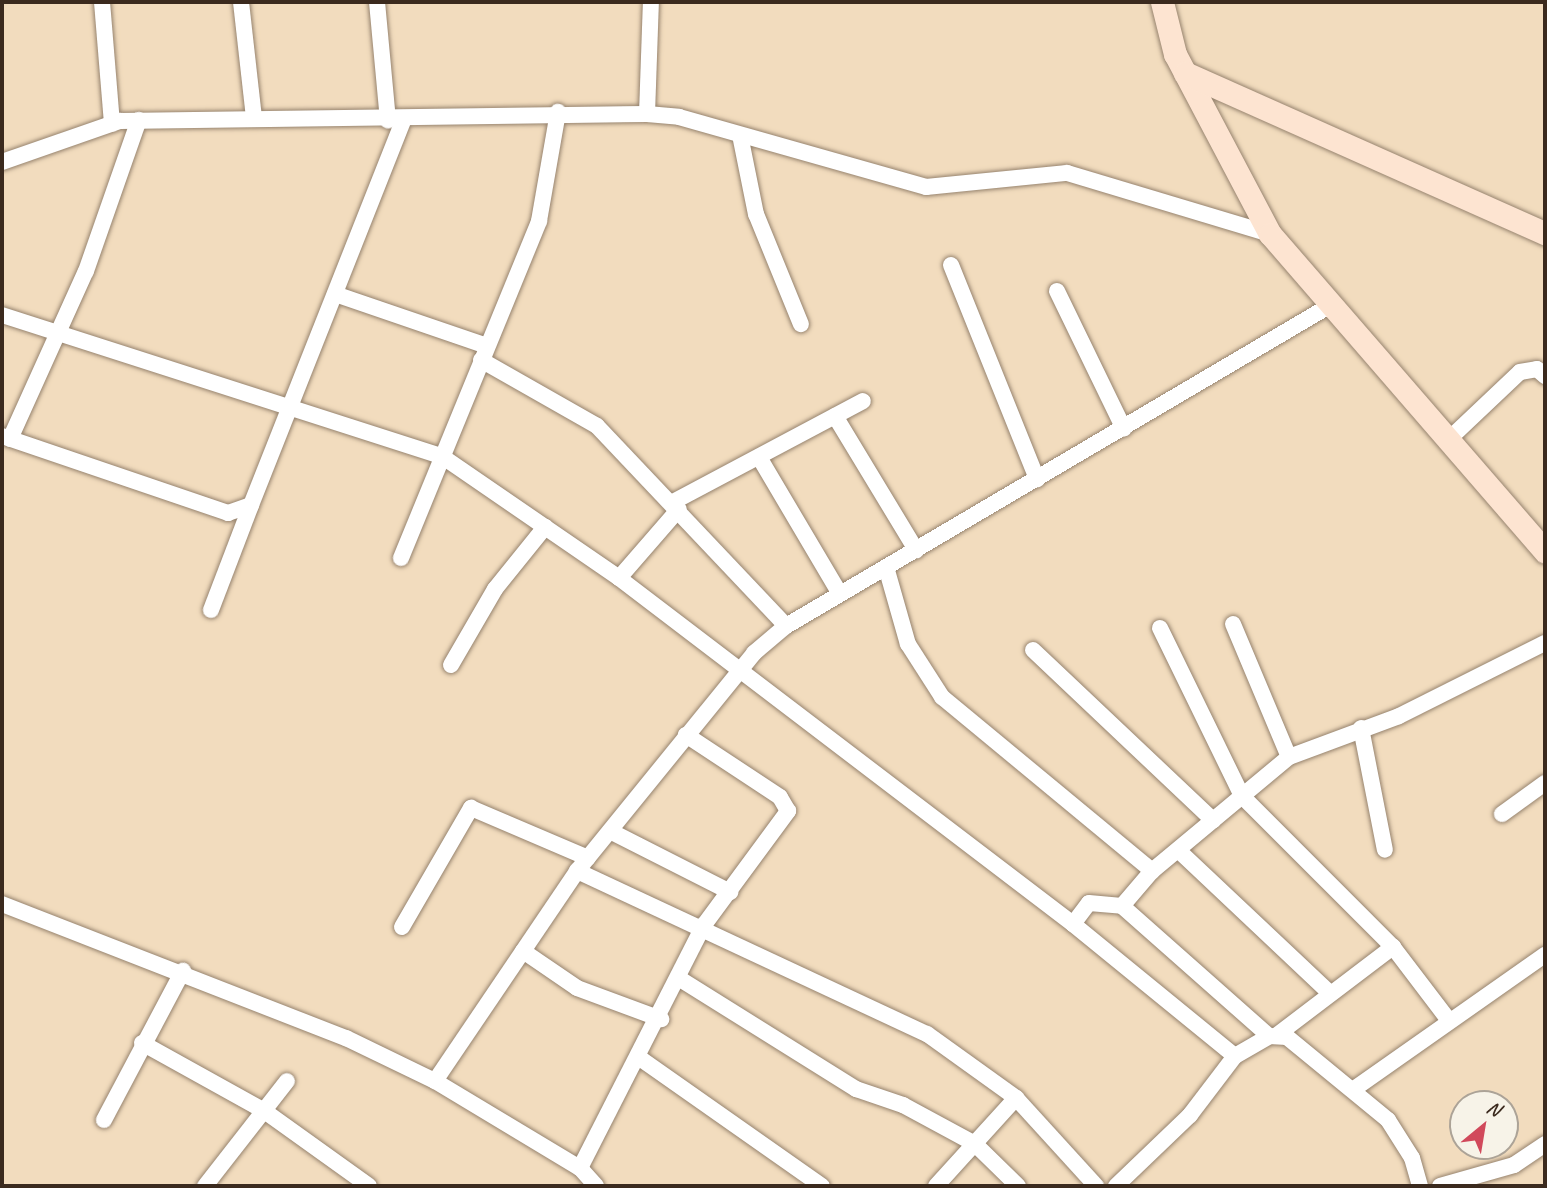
<!DOCTYPE html>
<style>
body{margin:0}
#map{position:relative;width:1547px;height:1188px;overflow:hidden;background:#f2dcbe;font-family:Caveat,sans-serif}
div>[style]{position:absolute}
.roads{filter:drop-shadow(0 0 2px #96836e) drop-shadow(0 0 2px #96836e)}
.street>*{height:16px;margin:-8px;padding:0 8px;transform-origin:8px;border-radius:8px;background:#fff}
.secondary>*{height:23px;margin:-11.5px;padding:0 11.5px;transform-origin:11.5px;border-radius:11.5px;background:#fde4d1}
span{translate:-50% -50%;white-space:nowrap;text-align:center;line-height:1.15;-webkit-text-stroke:5px #f7f3e8;paint-order:stroke}
.frame{position:absolute;inset:0;border:4px solid #3b2a1e;pointer-events:none}
.north{position:absolute;left:1449px;top:1090px;width:70px;height:70px;box-sizing:border-box;background:#f7f3e8;border:2px solid #aca397;border-radius:50%;rotate:30deg;font-size:19px;font-weight:700;line-height:28px;text-align:center;color:#3b2a1e}
.north::after{content:'';display:block;margin:auto;width:24px;height:32px;background:#d1495b;clip-path:polygon(50% 0,100% 100%,50% 72%,0 100%)}
</style>
<div id="map">
<div class="roads">
<div class="street">
<div style="left:102px;top:2px;width:122px;rotate:85.3deg"></div>
<div style="left:241px;top:2px;width:116px;rotate:83.6deg"></div>
<div style="left:377px;top:2px;width:119px;rotate:84.7deg"></div>
<div style="left:647px;top:114px;width:112px;rotate:-88deg"></div>
<div style="left:740px;top:135px;width:81px;rotate:78.6deg"></div>
<div style="left:756px;top:214px;width:119px;rotate:67.8deg"></div>
<div style="left:2px;top:162px;width:125px;rotate:-19.2deg"></div>
<div style="left:120px;top:121px;width:527px;rotate:-0.76deg"></div>
<div style="left:647px;top:114px;width:32px;rotate:5deg"></div>
<div style="left:679px;top:117px;width:257px;rotate:15.8deg"></div>
<div style="left:926px;top:187px;width:142px;rotate:-5.7deg"></div>
<div style="left:1067px;top:173px;width:212px;rotate:16.7deg"></div>
<div style="left:951px;top:265px;width:231px;rotate:68.1deg"></div>
<div style="left:1057px;top:291px;width:153px;rotate:64.1deg"></div>
<div style="left:335px;top:294px;width:161px;rotate:18.9deg"></div>
<div style="left:2px;top:315px;width:463px;rotate:17.8deg"></div>
<div style="left:443px;top:457px;width:214px;rotate:34.5deg"></div>
<div style="left:619px;top:578px;width:571px;rotate:37.31deg"></div>
<div style="left:1073px;top:924px;width:209px;rotate:39.2deg"></div>
<div style="left:1235px;top:1056px;width:39px;rotate:-30deg"></div>
<div style="left:1269px;top:1036px;width:18px;rotate:3deg"></div>
<div style="left:1287px;top:1037px;width:131px;rotate:39.4deg"></div>
<div style="left:1388px;top:1120px;width:45px;rotate:57.7deg"></div>
<div style="left:1412px;top:1158px;width:29px;rotate:74deg"></div>
<div style="left:481px;top:360px;width:133px;rotate:29.6deg"></div>
<div style="left:597px;top:426px;width:275px;rotate:46.6deg"></div>
<div style="left:835px;top:416px;width:157px;rotate:58.8deg"></div>
<div style="left:2px;top:436px;width:239px;rotate:18.8deg"></div>
<div style="left:228px;top:513px;width:24px;rotate:-19deg"></div>
<div style="left:251px;top:505px;width:415px;rotate:-68.4deg"></div>
<div style="left:10px;top:439px;width:184px;rotate:-65.7deg"></div>
<div style="left:86px;top:271px;width:160px;rotate:-70.7deg"></div>
<div style="left:1447px;top:441px;width:100px;rotate:-43.4deg"></div>
<div style="left:1520px;top:372px;width:17px;rotate:-10deg"></div>
<div style="left:1537px;top:369px;width:11px;rotate:41deg"></div>
<div style="left:759px;top:457px;width:159px;rotate:59.4deg"></div>
<div style="left:673px;top:502px;width:215px;rotate:-28deg"></div>
<div style="left:401px;top:558px;width:364px;rotate:-67.7deg"></div>
<div style="left:539px;top:221px;width:111px;rotate:-80.1deg"></div>
<div style="left:886px;top:567px;width:80px;rotate:74.1deg"></div>
<div style="left:908px;top:644px;width:63px;rotate:57.3deg"></div>
<div style="left:942px;top:697px;width:273px;rotate:39.6deg"></div>
<div style="left:619px;top:578px;width:91px;rotate:-49deg"></div>
<div style="left:211px;top:610px;width:112px;rotate:-69.1deg"></div>
<div style="left:1233px;top:624px;width:144px;rotate:67.2deg"></div>
<div style="left:1160px;top:628px;width:187px;rotate:64deg"></div>
<div style="left:1242px;top:796px;width:214px;rotate:45deg"></div>
<div style="left:1393px;top:947px;width:89px;rotate:52.7deg"></div>
<div style="left:1033px;top:650px;width:248px;rotate:43.4deg"></div>
<div style="left:451px;top:665px;width:88px;rotate:-59.9deg"></div>
<div style="left:495px;top:589px;width:80px;rotate:-51.1deg"></div>
<div style="left:1361px;top:728px;width:124px;rotate:78.9deg"></div>
<div style="left:1502px;top:814px;width:53px;rotate:-35.8deg"></div>
<div style="left:610px;top:831px;width:135px;rotate:26.9deg"></div>
<div style="left:1178px;top:850px;width:209px;rotate:43.3deg"></div>
<div style="left:577px;top:871px;width:386px;rotate:25deg"></div>
<div style="left:927px;top:1034px;width:110px;rotate:35.7deg"></div>
<div style="left:1016px;top:1098px;width:119px;rotate:47.7deg"></div>
<div style="left:2px;top:904px;width:369px;rotate:21.3deg"></div>
<div style="left:346px;top:1038px;width:99px;rotate:25.8deg"></div>
<div style="left:435px;top:1081px;width:169px;rotate:31deg"></div>
<div style="left:580px;top:1168px;width:24px;rotate:48deg"></div>
<div style="left:1122px;top:906px;width:196px;rotate:41.5deg"></div>
<div style="left:1073px;top:924px;width:26px;rotate:-53deg"></div>
<div style="left:1089px;top:903px;width:33px;rotate:5deg"></div>
<div style="left:1122px;top:906px;width:46px;rotate:-49.4deg"></div>
<div style="left:1152px;top:871px;width:178px;rotate:-39.8deg"></div>
<div style="left:1289px;top:757px;width:117px;rotate:-20.4deg"></div>
<div style="left:1399px;top:716px;width:163px;rotate:-26.6deg"></div>
<div style="left:402px;top:927px;width:138px;rotate:-59.9deg"></div>
<div style="left:471px;top:808px;width:127px;rotate:23.1deg"></div>
<div style="left:523px;top:951px;width:65px;rotate:34.4deg"></div>
<div style="left:577px;top:988px;width:90px;rotate:20.3deg"></div>
<div style="left:680px;top:979px;width:208px;rotate:32deg"></div>
<div style="left:856px;top:1089px;width:50px;rotate:18.8deg"></div>
<div style="left:903px;top:1105px;width:82px;rotate:28.4deg"></div>
<div style="left:975px;top:1144px;width:60px;rotate:44.3deg"></div>
<div style="left:1277px;top:1035px;width:146px;rotate:-37.2deg"></div>
<div style="left:142px;top:1043px;width:138px;rotate:29deg"></div>
<div style="left:263px;top:1110px;width:130px;rotate:35.6deg"></div>
<div style="left:641px;top:1059px;width:221px;rotate:35.1deg"></div>
<div style="left:435px;top:1081px;width:254px;rotate:-55.9deg"></div>
<div style="left:577px;top:871px;width:281px;rotate:-50.9deg"></div>
<div style="left:754px;top:653px;width:42px;rotate:-40.2deg"></div>
<div style="left:786px;top:626px;width:630px;rotate:-30.51deg"></div>
<div style="left:1354px;top:1089px;width:233px;rotate:-35.1deg"></div>
<div style="left:104px;top:1120px;width:169px;rotate:-62.1deg"></div>
<div style="left:580px;top:1168px;width:273px;rotate:-63deg"></div>
<div style="left:704px;top:925px;width:142px;rotate:-53.6deg"></div>
<div style="left:788px;top:811px;width:16px;rotate:-120deg"></div>
<div style="left:780px;top:797px;width:113px;rotate:-146.6deg"></div>
<div style="left:205px;top:1186px;width:133px;rotate:-52deg"></div>
<div style="left:936px;top:1186px;width:119px;rotate:-47.7deg"></div>
<div style="left:1116px;top:1186px;width:103px;rotate:-43.8deg"></div>
<div style="left:1190px;top:1115px;width:74px;rotate:-52.7deg"></div>
<div style="left:1440px;top:1186px;width:77px;rotate:-15.8deg"></div>
<div style="left:1514px;top:1165px;width:37px;rotate:-34deg"></div>
</div>
<div class="secondary">
<div style="left:1162px;top:2px;width:54px;rotate:76deg"></div>
<div style="left:1175px;top:54px;width:204px;rotate:62.2deg"></div>
<div style="left:1270px;top:234px;width:420px;rotate:49.1deg"></div>
<div style="left:1185px;top:73px;width:394px;rotate:24deg"></div>
</div>
</div>
<div class="frame"></div>
<div class="north">N</div>
</div>
